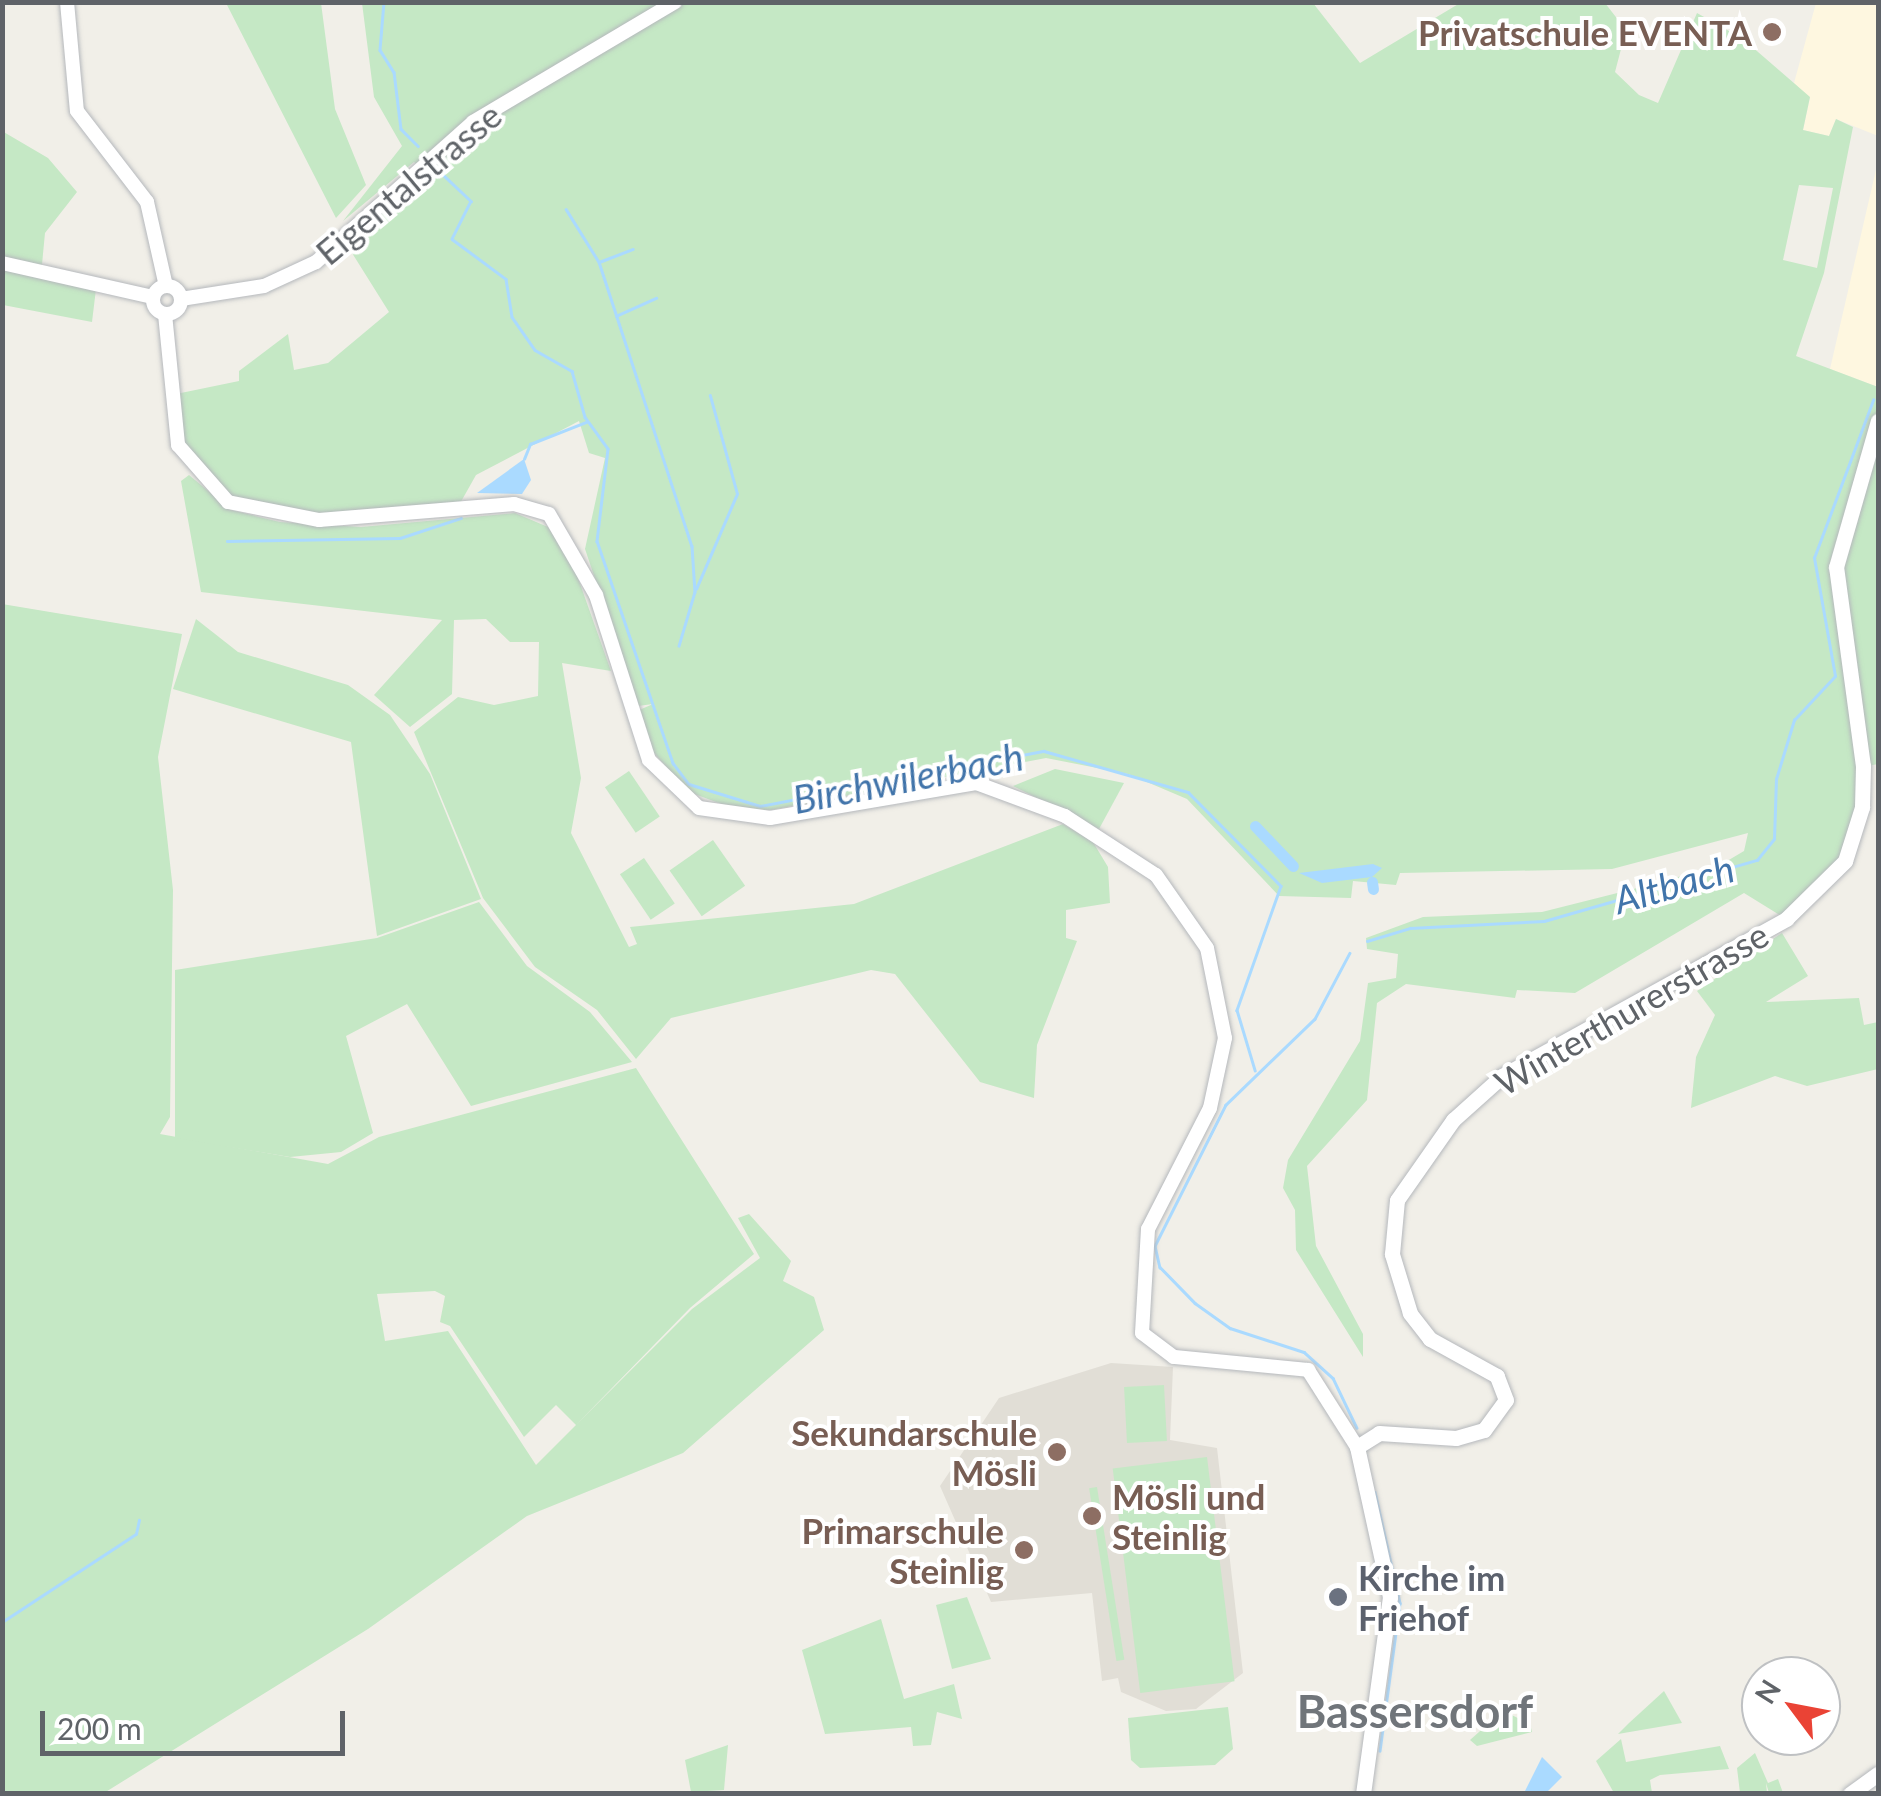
<!DOCTYPE html>
<meta charset="utf-8">
<style>
body{margin:0}
#map{position:relative;width:1881px;height:1796px;overflow:hidden;background:#f1efe8;font-family:Lato,sans-serif}
div>[style]{position:absolute}
.commercial>*{inset:0;background:#fef7e0}
.education>*{inset:0;background:#e1ded6}
.green>*{inset:0;background:#c5e8c5;transform-origin:0 0}
.water>*{inset:0;background:#aadaff}
.stream>*{height:2.5px;margin:-1.25px;padding:0 1.25px;transform-origin:1.25px;border-radius:1.25px;background:#aadaff}
.canal>*{height:11px;margin:-5.5px;padding:0 5.5px;transform-origin:5.5px;border-radius:5.5px;background:#aadaff}
.roads{filter:drop-shadow(0 0 2px #b5b8bc) drop-shadow(0 0 2px #b5b8bc)}
.tertiary>*{height:14px;margin:-7px;padding:0 7px;transform-origin:7px;border-radius:7px;background:#fff}
.tertiary>.ring{margin:-7px;padding:0;box-sizing:content-box;background:none;border:14px solid #fff;border-radius:50%}
.secondary>*{height:15px;margin:-7.5px;padding:0 7.5px;transform-origin:7.5px;border-radius:7.5px;background:#fff}
.dots>*{width:28px;height:28px;translate:-50% -50%;box-sizing:border-box;border:5px solid #fff;border-radius:50%}
span{translate:-50% -50%;white-space:nowrap;text-align:center;line-height:1.15;-webkit-text-stroke:8px #fff;paint-order:stroke}
.education-label{font-size:35px;color:#785e54;font-weight:700}
.right{translate:-100% -50%;text-align:right}
.left{translate:0 -50%;text-align:left}
.street-label{font-size:35px;color:#5f6368}
.worship-label{font-size:35px;color:#5b616d;font-weight:700}
.water-label{font-size:38px;color:#4174aa;font-style:italic}
.district-label{font-size:45px;color:#70757a;font-weight:700}
.frame{position:absolute;inset:0;border:5px solid #5f6368;pointer-events:none}
.north{position:absolute;left:1741px;top:1656px;width:100px;height:100px;box-sizing:border-box;background:#fff;border:2px solid #bfc1c3;border-radius:50%;rotate:302deg;font-size:28px;font-weight:700;line-height:40px;text-align:center;color:#5f6368}
.north::after{content:'';display:block;margin:auto;width:35px;height:45px;background:#ea4335;clip-path:polygon(50% 0,100% 100%,50% 72%,0 100%)}
.scale{position:absolute;left:40px;top:1711px;width:305px;height:45px;box-sizing:border-box;border:5px solid #5f6368;border-top:0;padding-left:12px;font-size:30px;line-height:35px;white-space:nowrap;color:#5f6368;-webkit-text-stroke:8px #fff;paint-order:stroke}
</style>
<div id="map">
<div class="commercial">
<div style="clip-path:polygon(1816px 3px,1878px 3px,1878px 136px,1836px 119px,1829px 136px,1803px 130px,1810px 98px,1794px 83px)"></div>
<div style="clip-path:polygon(1878px 161px,1878px 387px,1830px 369px)"></div>
</div>
<div class="education">
<div style="clip-path:polygon(1111px 1363px,1173px 1367px,1170px 1440px,1217px 1448px,1243px 1673px,1196px 1709px,1166px 1711px,1121px 1692px,1118px 1678px,1102px 1681px,1092px 1593px,991px 1602px,940px 1486px,999px 1398px)"></div>
</div>
<div class="green">
<div style="clip-path:polygon(evenodd,645px 2px,1313px 3px,1360px 63px,1460px 3px,1605px 3px,1626px 30px,1615px 72px,1639px 95px,1658px 103px,1697px 13px,1743px 39px,1810px 97px,1803px 130px,1829px 136px,1836px 119px,1853px 127px,1824px 273px,1796px 356px,1878px 387px,1878px 764px,1863px 767px,1845px 861px,1786px 919px,1744px 893px,1575px 993px,1517px 990px,1515px 998px,1406px 984px,1377px 1003px,1367px 1100px,1307px 1166px,1316px 1246px,1363px 1334px,1363px 1357px,1296px 1250px,1295px 1210px,1283px 1188px,1288px 1160px,1360px 1041px,1368px 983px,1396px 978px,1398px 954px,1367px 949px,1366px 938px,1423px 917px,1542px 912px,1661px 882px,1722px 864px,1744px 851px,1748px 833px,1612px 869px,1400px 873px,1396px 885px,1353px 881px,1351px 898px,1279px 896px,1187px 799px,1128px 774px,1046px 758px,771px 810px,735px 809px,689px 792px,647px 745px,637px 711px,653px 704px,638px 706px,585px 549px,605px 458px,589px 453px,579px 421px,476px 475px,458px 507px,322px 516px,230px 498px,185px 452px,176px 394px,239px 381px,239px 371px,288px 334px,294px 370px,328px 363px,389px 312px,347px 245px,424px 171px,414px 162px,343px 221px,402px 146px,374px 97px,362px 3px,645px 2px,1799px 185px,1833px 188px,1817px 268px,1783px 260px,1799px 185px)"></div>
<div style="clip-path:polygon(226px 3px,321px 3px,335px 109px,366px 185px,336px 218px)"></div>
<div style="clip-path:polygon(2px 131px,48px 158px,77px 192px,45px 233px,41px 275px,96px 289px,92px 322px,3px 305px)"></div>
<div style="clip-path:polygon(189px 475px,231px 510px,280px 522px,361px 527px,515px 513px,548px 527px,573px 564px,611px 671px,562px 663px,581px 778px,571px 833px,629px 947px,637px 944px,630px 927px,854px 904px,1063px 824px,1093px 842px,1108px 867px,1110px 903px,1066px 910px,1066px 938px,1077px 941px,1037px 1045px,1034px 1098px,980px 1082px,895px 974px,871px 970px,671px 1018px,636px 1059px,597px 1010px,535px 967px,483px 898px,414px 732px,458px 697px,494px 705px,538px 696px,539px 642px,510px 642px,486px 619px,454px 620px,452px 694px,410px 727px,374px 695px,442px 620px,201px 592px,181px 481px)"></div>
<div style="clip-path:polygon(2px 604px,182px 634px,158px 757px,173px 890px,170px 1117px,160px 1134px,328px 1164px,379px 1137px,636px 1068px,754px 1254px,690px 1308px,576px 1425px,556px 1405px,524px 1437px,450px 1326px,440px 1322px,445px 1296px,435px 1291px,377px 1294px,385px 1341px,448px 1331px,536px 1465px,692px 1309px,760px 1258px,738px 1218px,749px 1214px,791px 1261px,783px 1281px,814px 1297px,824px 1330px,683px 1453px,527px 1516px,368px 1629px,104px 1793px,3px 1793px)"></div>
<div style="clip-path:polygon(196px 619px,238px 652px,348px 685px,390px 715px,430px 774px,481px 899px,377px 936px,351px 742px,173px 689px)"></div>
<div style="clip-path:polygon(1055px 769px,1124px 783px,1099px 829px,1013px 786px)"></div>
<div style="left:629px;top:771px;width:55px;height:29px;rotate:56deg"></div>
<div style="left:713px;top:840px;width:56px;height:53px;rotate:55deg"></div>
<div style="left:644px;top:858px;width:55px;height:29px;rotate:56deg"></div>
<div style="clip-path:polygon(479px 902px,527px 966px,590px 1012px,632px 1062px,471px 1106px,407px 1004px,346px 1036px,373px 1133px,341px 1152px,290px 1157px,175px 1138px,175px 970px,377px 938px)"></div>
<div style="clip-path:polygon(1782px 933px,1808px 976px,1766px 1002px,1859px 998px,1864px 1025px,1878px 1022px,1878px 1069px,1807px 1086px,1775px 1076px,1691px 1108px,1696px 1057px,1715px 1015px,1697px 991px)"></div>
<div style="left:1164px;top:1385px;width:56px;height:40px;rotate:87deg"></div>
<div style="left:1207px;top:1457px;width:226px;height:95px;rotate:83deg"></div>
<div style="left:1097px;top:1487px;width:175px;height:8px;rotate:81deg"></div>
<div style="clip-path:polygon(967px 1597px,991px 1659px,952px 1669px,936px 1605px)"></div>
<div style="clip-path:polygon(881px 1619px,904px 1699px,954px 1684px,962px 1719px,937px 1712px,931px 1745px,913px 1746px,911px 1727px,825px 1734px,802px 1650px)"></div>
<div style="clip-path:polygon(1664px 1691px,1682px 1723px,1618px 1734px,1629px 1723px)"></div>
<div style="clip-path:polygon(1489px 1704px,1530px 1724px,1532px 1732px,1477px 1746px,1470px 1740px,1497px 1716px,1484px 1709px,1473px 1716px)"></div>
<div style="clip-path:polygon(1228px 1707px,1233px 1749px,1215px 1765px,1140px 1768px,1131px 1760px,1128px 1718px)"></div>
<div style="clip-path:polygon(1621px 1739px,1626px 1762px,1720px 1746px,1729px 1769px,1660px 1775px,1650px 1780px,1652px 1793px,1614px 1793px,1596px 1761px)"></div>
<div style="clip-path:polygon(728px 1745px,724px 1790px,691px 1792px,685px 1760px)"></div>
<div style="clip-path:polygon(1755px 1753px,1768px 1783px,1778px 1779px,1783px 1793px,1769px 1793px,1766px 1783px,1767px 1793px,1740px 1793px,1737px 1768px)"></div>
</div>
<div class="water">
<div style="clip-path:polygon(524px 459px,531px 480px,522px 494px,477px 493px)"></div>
<div style="clip-path:polygon(1373px 864px,1382px 868px,1372px 877px,1322px 883px,1299px 873px)"></div>
<div style="clip-path:polygon(1542px 1757px,1562px 1777px,1546px 1793px,1524px 1793px)"></div>
</div>
<div class="stream">
<div style="left:384px;top:2px;width:48px;rotate:94.8deg"></div>
<div style="left:380px;top:50px;width:26px;rotate:58deg"></div>
<div style="left:394px;top:72px;width:57px;rotate:83deg"></div>
<div style="left:401px;top:129px;width:24px;rotate:45deg"></div>
<div style="left:437px;top:169px;width:47px;rotate:43.3deg"></div>
<div style="left:471px;top:201px;width:42px;rotate:116.6deg"></div>
<div style="left:452px;top:239px;width:67px;rotate:36.5deg"></div>
<div style="left:506px;top:279px;width:38px;rotate:81deg"></div>
<div style="left:512px;top:317px;width:40px;rotate:55.1deg"></div>
<div style="left:535px;top:350px;width:43px;rotate:29.6deg"></div>
<div style="left:572px;top:371px;width:48px;rotate:74.2deg"></div>
<div style="left:585px;top:417px;width:39px;rotate:54deg"></div>
<div style="left:608px;top:449px;width:93px;rotate:96.8deg"></div>
<div style="left:597px;top:541px;width:235px;rotate:71.1deg"></div>
<div style="left:673px;top:763px;width:26px;rotate:53deg"></div>
<div style="left:689px;top:784px;width:74px;rotate:17.2deg"></div>
<div style="left:760px;top:806px;width:289px;rotate:-11deg"></div>
<div style="left:1044px;top:751px;width:150px;rotate:15.9deg"></div>
<div style="left:1188px;top:792px;width:132px;rotate:45.3deg"></div>
<div style="left:1281px;top:886px;width:132px;rotate:109.5deg"></div>
<div style="left:1237px;top:1010px;width:63px;rotate:73.3deg"></div>
<div style="left:566px;top:209px;width:62px;rotate:58.1deg"></div>
<div style="left:599px;top:262px;width:299px;rotate:71.9deg"></div>
<div style="left:692px;top:546px;width:46px;rotate:86.3deg"></div>
<div style="left:695px;top:592px;width:56px;rotate:106.5deg"></div>
<div style="left:599px;top:262px;width:36px;rotate:-21deg"></div>
<div style="left:616px;top:316px;width:44px;rotate:-24.2deg"></div>
<div style="left:524px;top:459px;width:16px;rotate:-68deg"></div>
<div style="left:530px;top:444px;width:60px;rotate:-21.4deg"></div>
<div style="left:227px;top:541px;width:173px;rotate:-1deg"></div>
<div style="left:400px;top:538px;width:64px;rotate:-18.2deg"></div>
<div style="left:696px;top:589px;width:103px;rotate:-66.7deg"></div>
<div style="left:737px;top:494px;width:102px;rotate:-105.4deg"></div>
<div style="left:1367px;top:941px;width:45px;rotate:-16.8deg"></div>
<div style="left:1410px;top:928px;width:134px;rotate:-3deg"></div>
<div style="left:1544px;top:921px;width:222px;rotate:-16deg"></div>
<div style="left:1757px;top:860px;width:27px;rotate:-51deg"></div>
<div style="left:1774px;top:839px;width:60px;rotate:-88.1deg"></div>
<div style="left:1776px;top:779px;width:62px;rotate:-73deg"></div>
<div style="left:1794px;top:720px;width:60px;rotate:-47deg"></div>
<div style="left:1835px;top:676px;width:120px;rotate:-100.1deg"></div>
<div style="left:1814px;top:558px;width:169px;rotate:-69.5deg"></div>
<div style="left:1350px;top:953px;width:75px;rotate:117.9deg"></div>
<div style="left:1315px;top:1019px;width:124px;rotate:136deg"></div>
<div style="left:1226px;top:1105px;width:158px;rotate:116.7deg"></div>
<div style="left:1155px;top:1246px;width:22px;rotate:77deg"></div>
<div style="left:1160px;top:1267px;width:50px;rotate:45.8deg"></div>
<div style="left:1195px;top:1303px;width:43px;rotate:35.5deg"></div>
<div style="left:1230px;top:1328px;width:78px;rotate:18deg"></div>
<div style="left:1304px;top:1352px;width:39px;rotate:42deg"></div>
<div style="left:1333px;top:1378px;width:55px;rotate:64.4deg"></div>
<div style="left:1375px;top:1492px;width:114px;rotate:77.3deg"></div>
<div style="left:1400px;top:1603px;width:149px;rotate:97.7deg"></div>
<div style="left:2px;top:1575px;width:18px;rotate:90deg"></div>
<div style="left:2px;top:1622px;width:160px;rotate:-33.3deg"></div>
<div style="left:136px;top:1534px;width:14px;rotate:-78deg"></div>
</div>
<div class="canal">
<div style="left:1255px;top:826px;width:55px;rotate:46.5deg"></div>
<div style="left:1372px;top:882px;width:7px;rotate:82deg"></div>
</div>
<div class="roads">
<div class="tertiary">
<div style="left:67px;top:2px;width:109px;rotate:84.8deg"></div>
<div style="left:77px;top:111px;width:115px;rotate:52.4deg"></div>
<div style="left:147px;top:202px;width:86px;rotate:77.3deg"></div>
<div style="left:2px;top:263px;width:155px;rotate:12.7deg"></div>
<div class="ring" style="left:153px;top:286px;width:14px;height:14px"></div>
<div style="left:181px;top:299px;width:84px;rotate:-8.9deg"></div>
<div style="left:264px;top:286px;width:57px;rotate:-24.8deg"></div>
<div style="left:316px;top:262px;width:210px;rotate:-41.7deg"></div>
<div style="left:473px;top:122px;width:235px;rotate:-30.7deg"></div>
<div style="left:165px;top:314px;width:132px;rotate:84.3deg"></div>
<div style="left:178px;top:445px;width:76px;rotate:48.7deg"></div>
<div style="left:228px;top:502px;width:93px;rotate:11.2deg"></div>
<div style="left:319px;top:520px;width:196px;rotate:-4.7deg"></div>
<div style="left:514px;top:504px;width:36px;rotate:16deg"></div>
<div style="left:549px;top:514px;width:94px;rotate:59.9deg"></div>
<div style="left:596px;top:595px;width:173px;rotate:72.2deg"></div>
<div style="left:649px;top:760px;width:69px;rotate:43.8deg"></div>
<div style="left:699px;top:808px;width:72px;rotate:8deg"></div>
<div style="left:770px;top:818px;width:209px;rotate:-9.6deg"></div>
<div style="left:976px;top:783px;width:95px;rotate:20.3deg"></div>
<div style="left:1065px;top:816px;width:108px;rotate:33deg"></div>
<div style="left:1156px;top:875px;width:89px;rotate:55.1deg"></div>
<div style="left:1207px;top:948px;width:92px;rotate:78.7deg"></div>
<div style="left:1225px;top:1038px;width:72px;rotate:102.1deg"></div>
<div style="left:1210px;top:1108px;width:136px;rotate:117.1deg"></div>
<div style="left:1148px;top:1229px;width:104px;rotate:93.3deg"></div>
<div style="left:1142px;top:1333px;width:40px;rotate:37deg"></div>
<div style="left:1174px;top:1357px;width:135px;rotate:5.5deg"></div>
<div style="left:1308px;top:1370px;width:91px;rotate:57.5deg"></div>
</div>
<div class="secondary">
<div style="left:1363px;top:1794px;width:199px;rotate:-82.2deg"></div>
<div style="left:1390px;top:1597px;width:154px;rotate:-102.4deg"></div>
<div style="left:1357px;top:1447px;width:26px;rotate:-32deg"></div>
<div style="left:1379px;top:1433px;width:77px;rotate:3.7deg"></div>
<div style="left:1456px;top:1438px;width:29px;rotate:-16deg"></div>
<div style="left:1484px;top:1430px;width:37px;rotate:-54deg"></div>
<div style="left:1506px;top:1400px;width:26px;rotate:-111deg"></div>
<div style="left:1497px;top:1376px;width:77px;rotate:-151.1deg"></div>
<div style="left:1430px;top:1339px;width:33px;rotate:-128deg"></div>
<div style="left:1410px;top:1313px;width:62px;rotate:-107deg"></div>
<div style="left:1392px;top:1254px;width:54px;rotate:-84.7deg"></div>
<div style="left:1397px;top:1200px;width:98px;rotate:-55deg"></div>
<div style="left:1453px;top:1120px;width:66px;rotate:-41.9deg"></div>
<div style="left:1502px;top:1076px;width:325px;rotate:-28.9deg"></div>
<div style="left:1786px;top:919px;width:83px;rotate:-44.5deg"></div>
<div style="left:1845px;top:861px;width:57px;rotate:-72.5deg"></div>
<div style="left:1862px;top:807px;width:41px;rotate:-88.6deg"></div>
<div style="left:1863px;top:766px;width:201px;rotate:-97.7deg"></div>
<div style="left:1836px;top:567px;width:152px;rotate:-74deg"></div>
<div style="left:1850px;top:1794px;width:34px;rotate:-36deg"></div>
</div>
</div>
<div class="dots">
<div style="left:1772px;top:32px;background:#8d6e63"></div>
<div style="left:1057px;top:1452px;background:#8d6e63"></div>
<div style="left:1092px;top:1516px;background:#8d6e63"></div>
<div style="left:1024px;top:1550px;background:#8d6e63"></div>
<div style="left:1338px;top:1597px;background:#6b7280"></div>
</div>
<div class="education-label">
<span class="right" style="left:1752px;top:32px">Privatschule EVENTA</span>
<span class="right" style="left:1037px;top:1452px">Sekundarschule<br>Mösli</span>
<span class="left" style="left:1112px;top:1516px">Mösli und<br>Steinlig</span>
<span class="right" style="left:1004px;top:1550px">Primarschule<br>Steinlig</span>
</div>
<div class="street-label">
<span style="left:408px;top:183px;rotate:-40deg">Eigentalstrasse</span>
<span style="left:1631px;top:1008px;rotate:-30deg">Winterthurerstrasse</span>
</div>
<div class="worship-label">
<span class="left" style="left:1358px;top:1597px">Kirche im<br>Friehof</span>
</div>
<div class="water-label">
<span style="left:908px;top:778px;rotate:-11deg">Birchwilerbach</span>
<span style="left:1674px;top:884px;rotate:-16deg">Altbach</span>
</div>
<div class="district-label">
<span style="left:1415px;top:1712px">Bassersdorf</span>
</div>
<div class="frame"></div>
<div class="north">N</div>
<div class="scale">200 m</div>
</div>
